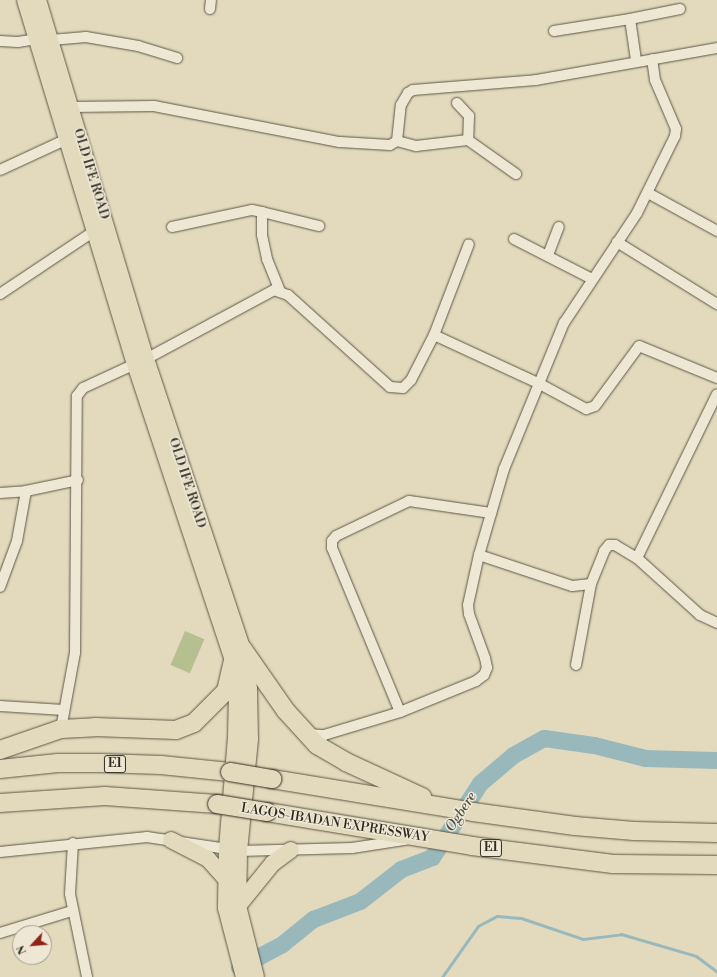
<!DOCTYPE html>
<style>
body{margin:0}
#map{position:relative;width:717px;height:977px;overflow:hidden;background:#e3dabd;font-family:"Libre Bodoni",serif}
div>[style]{position:absolute}
.green>*{inset:0;background:#b5bf90;transform-origin:0 0}
.stream>*{height:3px;margin:-1.5px;padding:0 1.5px;transform-origin:1.5px;border-radius:1.5px;background:#99b8bb}
.river>*{height:17px;margin:-8.5px;padding:0 8.5px;transform-origin:8.5px;border-radius:8.5px;background:#99b8bb}
.roads{filter:drop-shadow(0 0 1px #5e5647) drop-shadow(0 0 1px #5e5647)}
.street>*{height:10px;margin:-5px;padding:0 5px;transform-origin:5px;border-radius:5px;background:#ede7d4}
.primary>*{height:16px;margin:-8px;padding:0 8px;transform-origin:8px;border-radius:8px;background:#e3dabd}
.highway>*{height:18px;margin:-9px;padding:0 9px;transform-origin:9px;border-radius:9px;background:#e3dabd}
.bridges{filter:drop-shadow(0 0 1px #322a20) drop-shadow(0 0 1px #322a20)}
.highway-bridge>*{height:18px;margin:-9px;padding:0 9px;transform-origin:9px;border-radius:9px;background:#e3dabd}
span{translate:-50% -50%;white-space:nowrap;text-align:center;line-height:1.15;-webkit-text-stroke:3px #ede7d4;paint-order:stroke}
.shield-label span{padding:1px 3px;background:#ede7d4;border:1px solid;border-radius:3px;-webkit-text-stroke-width:0}
.shield-label{font-size:12px;color:#322a20;font-weight:700}
.street-label{font-size:13px;color:#322a20}
.water-label{font-size:14px;color:#4c4e47;font-style:italic}
.north{position:absolute;left:12px;top:925px;width:40px;height:40px;box-sizing:border-box;background:#ede7d4;border:1px solid #a29b8c;border-radius:50%;rotate:244deg;font-size:11px;font-weight:700;line-height:16px;text-align:center;color:#322a20}
.north::after{content:'';display:block;margin:auto;width:14px;height:18px;background:#8f2418;clip-path:polygon(50% 0,100% 100%,50% 72%,0 100%)}
</style>
<div id="map">
<div class="green">
<div style="left:185px;top:631px;width:21px;height:37px;rotate:23deg"></div>
</div>
<div class="stream">
<div style="left:442px;top:977px;width:62px;rotate:-54.8deg"></div>
<div style="left:478px;top:926px;width:21px;rotate:-28deg"></div>
<div style="left:497px;top:916px;width:24px;rotate:5deg"></div>
<div style="left:521px;top:918px;width:65px;rotate:18.7deg"></div>
<div style="left:583px;top:939px;width:38px;rotate:-7deg"></div>
<div style="left:621px;top:934px;width:78px;rotate:16.3deg"></div>
<div style="left:696px;top:956px;width:26px;rotate:37deg"></div>
</div>
<div class="river">
<div style="left:239px;top:967px;width:49px;rotate:-28.1deg"></div>
<div style="left:282px;top:944px;width:40px;rotate:-39deg"></div>
<div style="left:313px;top:919px;width:50px;rotate:-21deg"></div>
<div style="left:360px;top:901px;width:52px;rotate:-38deg"></div>
<div style="left:401px;top:869px;width:33px;rotate:-21deg"></div>
<div style="left:432px;top:857px;width:88px;rotate:-57deg"></div>
<div style="left:480px;top:783px;width:43px;rotate:-40.3deg"></div>
<div style="left:513px;top:755px;width:35px;rotate:-29deg"></div>
<div style="left:544px;top:738px;width:50px;rotate:8deg"></div>
<div style="left:594px;top:745px;width:53px;rotate:14.3deg"></div>
<div style="left:645px;top:758px;width:72px;rotate:1.6deg"></div>
</div>
<div class="roads">
<div class="street">
<div style="left:210px;top:9px;width:9px;rotate:-84deg"></div>
<div style="left:554px;top:31px;width:77px;rotate:-9deg"></div>
<div style="left:51px;top:40px;width:35px;rotate:-5deg"></div>
<div style="left:86px;top:37px;width:53px;rotate:9.8deg"></div>
<div style="left:138px;top:46px;width:41px;rotate:17.1deg"></div>
<div style="left:0;top:41px;width:18px;rotate:3deg"></div>
<div style="left:18px;top:42px;width:20px;rotate:-9deg"></div>
<div style="left:636px;top:60px;width:41px;rotate:-98.3deg"></div>
<div style="left:630px;top:19px;width:51px;rotate:-11.3deg"></div>
<div style="left:457px;top:103px;width:18px;rotate:47deg"></div>
<div style="left:469px;top:116px;width:24px;rotate:92deg"></div>
<div style="left:71px;top:107px;width:83px;rotate:-0.7deg"></div>
<div style="left:154px;top:106px;width:189px;rotate:11deg"></div>
<div style="left:340px;top:142px;width:50px;rotate:3.4deg"></div>
<div style="left:390px;top:145px;width:8px;rotate:-30deg"></div>
<div style="left:397px;top:141px;width:36px;rotate:-84deg"></div>
<div style="left:401px;top:105px;width:14px;rotate:-60deg"></div>
<div style="left:408px;top:93px;width:6px;rotate:-31deg"></div>
<div style="left:413px;top:90px;width:123px;rotate:-4.6deg"></div>
<div style="left:536px;top:80px;width:184px;rotate:-10deg"></div>
<div style="left:397px;top:141px;width:20px;rotate:15deg"></div>
<div style="left:416px;top:146px;width:52px;rotate:-6.6deg"></div>
<div style="left:468px;top:140px;width:59px;rotate:35.3deg"></div>
<div style="left:0;top:170px;width:74px;rotate:-24.8deg"></div>
<div style="left:648px;top:193px;width:79px;rotate:28.8deg"></div>
<div style="left:262px;top:212px;width:59px;rotate:13.8deg"></div>
<div style="left:172px;top:227px;width:82px;rotate:-12deg"></div>
<div style="left:252px;top:210px;width:10px;rotate:11deg"></div>
<div style="left:262px;top:212px;width:23px;rotate:90deg"></div>
<div style="left:262px;top:235px;width:25px;rotate:78deg"></div>
<div style="left:267px;top:259px;width:35px;rotate:68deg"></div>
<div style="left:514px;top:239px;width:88px;rotate:27.1deg"></div>
<div style="left:617px;top:242px;width:118px;rotate:31.8deg"></div>
<div style="left:548px;top:255px;width:30px;rotate:-69deg"></div>
<div style="left:0;top:294px;width:115px;rotate:-33.7deg"></div>
<div style="left:434px;top:335px;width:115px;rotate:24.8deg"></div>
<div style="left:538px;top:383px;width:55px;rotate:28.4deg"></div>
<div style="left:586px;top:409px;width:9px;rotate:-18deg"></div>
<div style="left:595px;top:406px;width:74px;rotate:-53.7deg"></div>
<div style="left:639px;top:346px;width:84px;rotate:22.3deg"></div>
<div style="left:146px;top:359px;width:145px;rotate:-28.3deg"></div>
<div style="left:274px;top:290px;width:15px;rotate:20deg"></div>
<div style="left:288px;top:295px;width:137px;rotate:42deg"></div>
<div style="left:390px;top:387px;width:13px;rotate:4deg"></div>
<div style="left:403px;top:388px;width:11px;rotate:-45deg"></div>
<div style="left:411px;top:380px;width:51px;rotate:-62.9deg"></div>
<div style="left:434px;top:335px;width:97px;rotate:-69deg"></div>
<div style="left:0;top:493px;width:26px;rotate:-4deg"></div>
<div style="left:26px;top:491px;width:53px;rotate:-11.9deg"></div>
<div style="left:479px;top:555px;width:98px;rotate:18.4deg"></div>
<div style="left:572px;top:586px;width:19px;rotate:-6deg"></div>
<div style="left:637px;top:558px;width:182px;rotate:-64deg"></div>
<div style="left:0;top:587px;width:49px;rotate:-69.7deg"></div>
<div style="left:17px;top:541px;width:51px;rotate:-79.8deg"></div>
<div style="left:576px;top:665px;width:82px;rotate:-79.5deg"></div>
<div style="left:591px;top:584px;width:35px;rotate:-68deg"></div>
<div style="left:604px;top:551px;width:8px;rotate:-50deg"></div>
<div style="left:609px;top:545px;width:6px"></div>
<div style="left:615px;top:545px;width:26px;rotate:31deg"></div>
<div style="left:637px;top:558px;width:85px;rotate:42.1deg"></div>
<div style="left:700px;top:615px;width:19px;rotate:25deg"></div>
<div style="left:0;top:706px;width:64px;rotate:3.6deg"></div>
<div style="left:400px;top:712px;width:178px;rotate:-112.5deg"></div>
<div style="left:332px;top:548px;width:7px;rotate:-90deg"></div>
<div style="left:332px;top:541px;width:6px;rotate:-51deg"></div>
<div style="left:336px;top:536px;width:81px;rotate:-25.6deg"></div>
<div style="left:409px;top:501px;width:83px;rotate:8.3deg"></div>
<div style="left:61px;top:729px;width:77px;rotate:-79.6deg"></div>
<div style="left:75px;top:653px;width:257px;rotate:-89.6deg"></div>
<div style="left:77px;top:396px;width:10px;rotate:-53deg"></div>
<div style="left:83px;top:388px;width:57px;rotate:-24.8deg"></div>
<div style="left:308px;top:734px;width:16px;rotate:4deg"></div>
<div style="left:324px;top:735px;width:79px;rotate:-16.8deg"></div>
<div style="left:400px;top:712px;width:82px;rotate:-22.2deg"></div>
<div style="left:476px;top:681px;width:10px;rotate:-37deg"></div>
<div style="left:484px;top:675px;width:8px;rotate:-67deg"></div>
<div style="left:487px;top:668px;width:10px;rotate:-101deg"></div>
<div style="left:485px;top:658px;width:47px;rotate:-110deg"></div>
<div style="left:469px;top:614px;width:9px;rotate:-96deg"></div>
<div style="left:468px;top:605px;width:51px;rotate:-77.6deg"></div>
<div style="left:479px;top:555px;width:90px;rotate:-73.8deg"></div>
<div style="left:504px;top:469px;width:158px;rotate:-67.7deg"></div>
<div style="left:564px;top:323px;width:132px;rotate:-56.4deg"></div>
<div style="left:637px;top:213px;width:86px;rotate:-63.7deg"></div>
<div style="left:675px;top:136px;width:7px;rotate:-82deg"></div>
<div style="left:676px;top:129px;width:53px;rotate:-113.2deg"></div>
<div style="left:655px;top:80px;width:21px;rotate:-98deg"></div>
<div style="left:73px;top:843px;width:51px;rotate:93.4deg"></div>
<div style="left:70px;top:894px;width:85px;rotate:78.4deg"></div>
<div style="left:239px;top:851px;width:113px;rotate:-1.5deg"></div>
<div style="left:352px;top:848px;width:54px;rotate:-8.6deg"></div>
<div style="left:0;top:852px;width:148px;rotate:-5.8deg"></div>
<div style="left:147px;top:837px;width:81px;rotate:8.5deg"></div>
<div style="left:0;top:933px;width:75px;rotate:-17deg"></div>
</div>
<div class="primary">
<div style="left:25px;top:0;width:380px;rotate:73.2deg"></div>
<div style="left:135px;top:364px;width:313px;rotate:71.7deg"></div>
<div style="left:233px;top:661px;width:30px;rotate:82deg"></div>
<div style="left:237px;top:691px;width:46px;rotate:91.2deg"></div>
<div style="left:236px;top:737px;width:112px;rotate:94.6deg"></div>
<div style="left:227px;top:849px;width:59px;rotate:91deg"></div>
<div style="left:226px;top:908px;width:71px;rotate:75.4deg"></div>
<div style="left:38px;top:0;width:375px;rotate:73.3deg"></div>
<div style="left:146px;top:359px;width:305px;rotate:71.6deg"></div>
<div style="left:242px;top:648px;width:42px;rotate:80.3deg"></div>
<div style="left:249px;top:689px;width:50px;rotate:88.9deg"></div>
<div style="left:250px;top:739px;width:113px;rotate:95.6deg"></div>
<div style="left:239px;top:851px;width:55px;rotate:91deg"></div>
<div style="left:238px;top:906px;width:73px;rotate:75.8deg"></div>
<div style="left:171px;top:840px;width:42px;rotate:27.2deg"></div>
<div style="left:208px;top:859px;width:27px;rotate:48deg"></div>
<div style="left:238px;top:906px;width:55px;rotate:-50.9deg"></div>
<div style="left:273px;top:863px;width:22px;rotate:-36deg"></div>
</div>
<div class="highway">
<div style="left:242px;top:648px;width:77px;rotate:55.1deg"></div>
<div style="left:286px;top:711px;width:46px;rotate:47.6deg"></div>
<div style="left:317px;top:745px;width:34px;rotate:30deg"></div>
<div style="left:346px;top:762px;width:84px;rotate:24.7deg"></div>
<div style="left:0;top:750px;width:65px;rotate:-19deg"></div>
<div style="left:61px;top:729px;width:34px;rotate:-3deg"></div>
<div style="left:95px;top:727px;width:81px;rotate:2.1deg"></div>
<div style="left:176px;top:730px;width:19px;rotate:-21deg"></div>
<div style="left:194px;top:723px;width:45px;rotate:-45deg"></div>
<div style="left:226px;top:691px;width:31px;rotate:-77deg"></div>
<div style="left:0;top:769px;width:58px;rotate:-5.9deg"></div>
<div style="left:58px;top:763px;width:43px"></div>
<div style="left:101px;top:763px;width:60px;rotate:1.9deg"></div>
<div style="left:161px;top:765px;width:69px;rotate:5.8deg"></div>
<div style="left:272px;top:779px;width:204px;rotate:9.3deg"></div>
<div style="left:473px;top:812px;width:103px;rotate:7.8deg"></div>
<div style="left:575px;top:826px;width:59px;rotate:4.8deg"></div>
<div style="left:634px;top:831px;width:83px;rotate:1.4deg"></div>
<div style="left:0;top:803px;width:105px;rotate:-3.8deg"></div>
<div style="left:105px;top:796px;width:112px;rotate:4.1deg"></div>
<div style="left:267px;top:812px;width:208px;rotate:9.4deg"></div>
<div style="left:472px;top:846px;width:142px;rotate:7.3deg"></div>
<div style="left:613px;top:864px;width:104px;rotate:0.6deg"></div>
</div>
</div>
<div class="bridges">
<div class="highway-bridge">
<div style="left:230px;top:772px;width:43px;rotate:9.5deg"></div>
<div style="left:217px;top:804px;width:51px;rotate:9.1deg"></div>
</div>
</div>
<div class="shield-label">
<span style="left:115px;top:764px">E1</span>
<span style="left:491px;top:848px">E1</span>
</div>
<div class="street-label">
<span style="left:91px;top:174px;rotate:73deg">OLD IFE ROAD</span>
<span style="left:187px;top:483px;rotate:72deg">OLD IFE ROAD</span>
<span style="left:335px;top:823px;rotate:9deg">LAGOS-IBADAN EXPRESSWAY</span>
</div>
<div class="water-label">
<span style="left:461px;top:812px;rotate:-57deg">Ogbere</span>
</div>
<div class="north">N</div>
</div>
